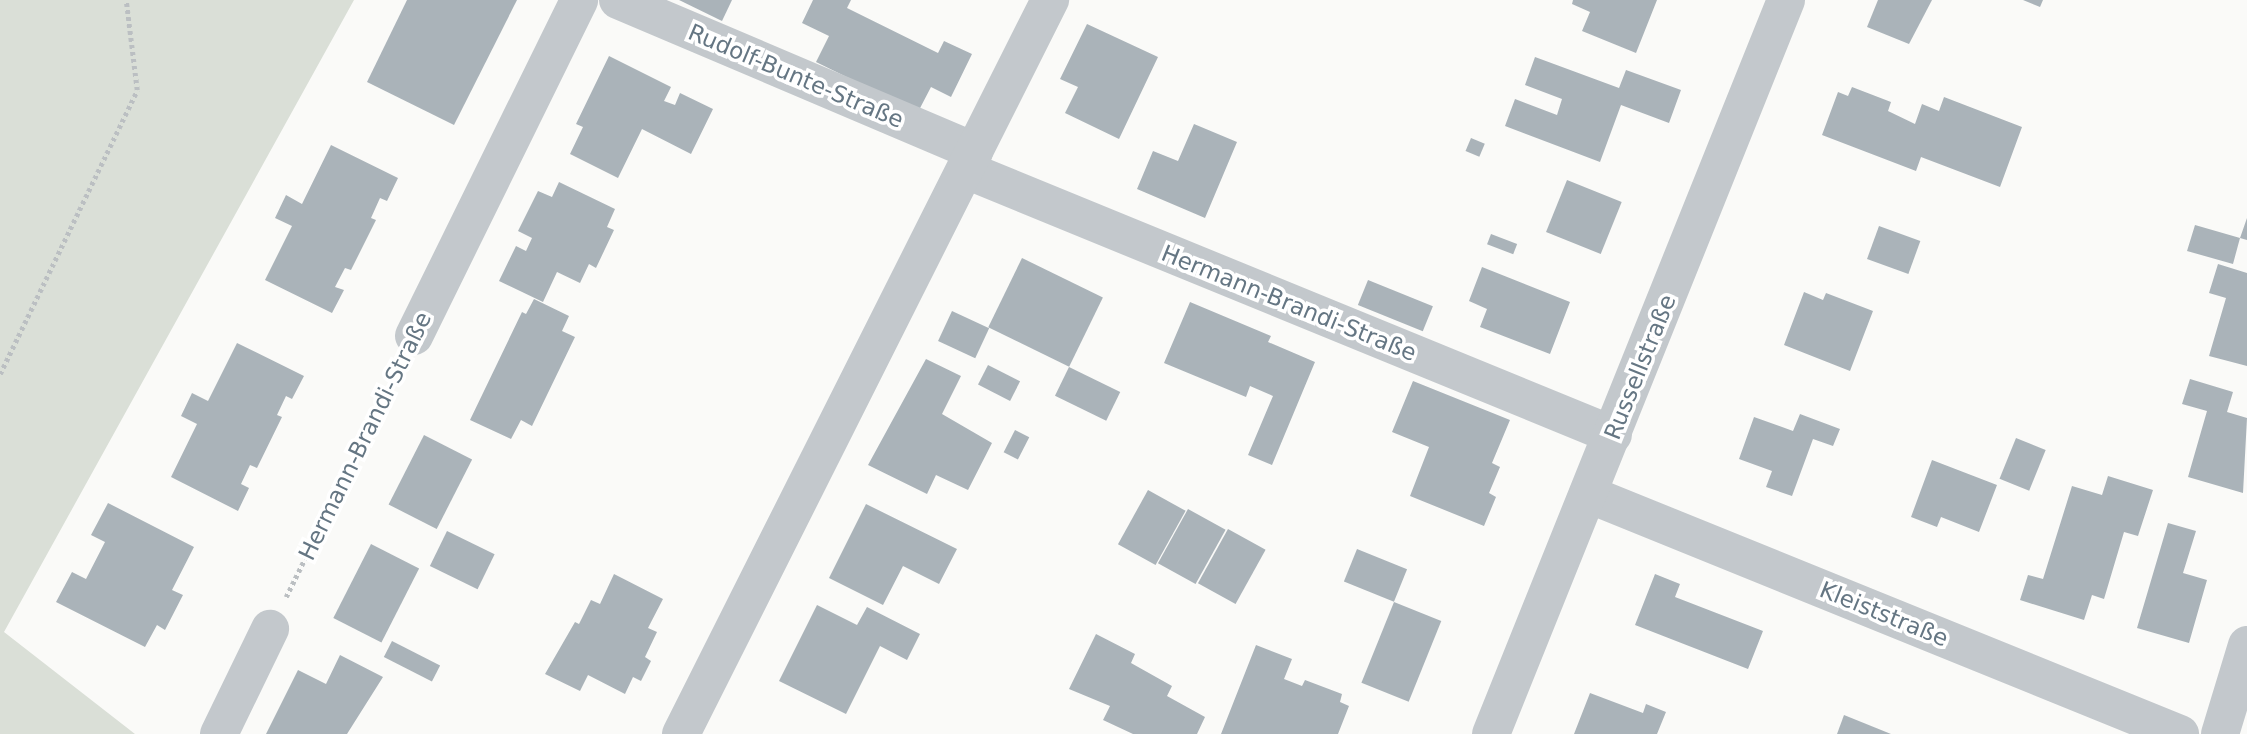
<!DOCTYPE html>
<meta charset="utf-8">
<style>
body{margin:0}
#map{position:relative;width:2247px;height:734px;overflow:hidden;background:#fafaf8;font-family:"DejaVu Sans",sans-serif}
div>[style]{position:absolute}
.green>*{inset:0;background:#dadfd7}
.building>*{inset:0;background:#aab3b9;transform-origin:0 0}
.path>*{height:4.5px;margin-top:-2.25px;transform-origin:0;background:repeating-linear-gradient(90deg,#bbbfc2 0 3.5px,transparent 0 7px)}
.street>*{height:38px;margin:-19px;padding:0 19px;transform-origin:19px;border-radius:19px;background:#c3c8cc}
span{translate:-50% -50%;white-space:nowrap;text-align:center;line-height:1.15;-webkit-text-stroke:7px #fff;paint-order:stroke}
.street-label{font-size:23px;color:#657683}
</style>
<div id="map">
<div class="green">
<div style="clip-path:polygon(0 0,354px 0,4px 632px,135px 734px,0 734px)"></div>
</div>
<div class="building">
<div style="clip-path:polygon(407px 0,517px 0,454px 125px,367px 82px)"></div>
<div style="clip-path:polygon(679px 0,732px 0,722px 21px)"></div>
<div style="clip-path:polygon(813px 0,851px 0,847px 8px,938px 53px,944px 41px,972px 54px,951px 97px,931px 87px,918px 112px,816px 62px,829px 36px,802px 23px)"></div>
<div style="clip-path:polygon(1573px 0,1657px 0,1636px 53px,1582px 31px,1590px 12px,1572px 4px)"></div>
<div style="clip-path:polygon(1878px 0,1932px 0,1909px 44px,1867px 27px)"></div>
<div style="clip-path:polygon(2023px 0,2043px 0,2040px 7px)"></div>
<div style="clip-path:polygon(1087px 24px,1158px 57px,1119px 139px,1065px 113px,1078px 87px,1060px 79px)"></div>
<div style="clip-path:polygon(609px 56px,671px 87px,664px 101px,675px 105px,680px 93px,713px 109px,691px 154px,642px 129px,618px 178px,570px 154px,583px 127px,576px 124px)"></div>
<div style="clip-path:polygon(1535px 57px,1619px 88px,1626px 70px,1681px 90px,1669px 123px,1621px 105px,1600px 162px,1505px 126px,1515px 99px,1557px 115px,1562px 99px,1525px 85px)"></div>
<div style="clip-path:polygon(1852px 87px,1891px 102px,1888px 111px,1915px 124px,1922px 104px,1939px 111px,1944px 97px,2022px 127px,2000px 187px,1921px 157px,1916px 171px,1822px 135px,1838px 92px,1848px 96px)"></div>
<div style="clip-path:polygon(1194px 124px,1237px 142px,1205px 218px,1137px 189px,1153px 151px,1178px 161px)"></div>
<div style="left:1471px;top:138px;width:15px;height:14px;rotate:23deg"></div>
<div style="clip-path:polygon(331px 145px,398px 178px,387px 201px,380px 198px,371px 218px,376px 220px,351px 270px,345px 268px,335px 287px,344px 290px,332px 313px,265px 280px,292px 226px,275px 218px,286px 195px,302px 204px)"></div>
<div style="left:1567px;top:180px;width:59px;height:56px;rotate:22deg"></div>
<div style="clip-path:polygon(559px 182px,615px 209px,607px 227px,614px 230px,596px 268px,589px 264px,580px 283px,557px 272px,543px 302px,499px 281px,516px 246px,526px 251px,532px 238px,518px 231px,538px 191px,552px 197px)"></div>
<div style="clip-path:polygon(2247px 218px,2247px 240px,2240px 238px,2233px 264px,2187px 251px,2195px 225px,2240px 238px)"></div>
<div style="left:1879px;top:226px;width:44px;height:35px;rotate:20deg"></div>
<div style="left:1491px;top:234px;width:28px;height:11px;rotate:21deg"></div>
<div style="left:1022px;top:258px;width:90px;height:77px;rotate:26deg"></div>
<div style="clip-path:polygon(2218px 264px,2247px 273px,2247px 366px,2209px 356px,2226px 298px,2209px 293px)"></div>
<div style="clip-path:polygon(1482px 267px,1570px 302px,1550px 354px,1480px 327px,1487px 309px,1469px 301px)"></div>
<div style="left:1368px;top:280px;width:70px;height:27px;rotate:22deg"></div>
<div style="clip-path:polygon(1804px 292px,1823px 300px,1826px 293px,1873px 311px,1850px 371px,1784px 345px)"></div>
<div style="clip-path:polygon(534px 299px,569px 316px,562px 331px,575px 337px,532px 426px,521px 420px,511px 439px,470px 420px,522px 312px,526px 314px)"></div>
<div style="clip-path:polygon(1190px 302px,1271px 336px,1268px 342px,1315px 362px,1272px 465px,1248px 455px,1273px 396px,1250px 386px,1246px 397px,1164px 363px)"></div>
<div style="left:952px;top:311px;width:41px;height:33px;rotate:25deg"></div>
<div style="clip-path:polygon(237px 343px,304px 376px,292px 399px,286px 396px,277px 415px,282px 417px,257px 468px,250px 465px,241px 484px,249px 488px,238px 511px,171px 477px,197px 424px,181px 416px,192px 393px,208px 401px)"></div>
<div style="clip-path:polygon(926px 359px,961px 376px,942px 414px,992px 443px,968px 490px,936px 475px,927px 494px,868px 465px)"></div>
<div style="left:988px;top:365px;width:36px;height:22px;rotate:27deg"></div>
<div style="left:1069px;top:367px;width:57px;height:32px;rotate:26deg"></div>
<div style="clip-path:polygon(2190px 379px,2233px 392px,2227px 412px,2247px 418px,2243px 493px,2188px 477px,2207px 411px,2182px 404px)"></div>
<div style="clip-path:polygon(1413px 381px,1510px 420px,1492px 463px,1500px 467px,1489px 493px,1496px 497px,1484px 526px,1410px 496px,1429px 447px,1392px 432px)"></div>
<div style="clip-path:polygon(1800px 414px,1840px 429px,1833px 446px,1813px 439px,1792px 496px,1766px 487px,1772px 471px,1739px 459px,1754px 417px,1793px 431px)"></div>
<div style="left:1015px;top:430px;width:16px;height:25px;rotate:27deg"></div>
<div style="left:424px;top:435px;width:54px;height:78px;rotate:27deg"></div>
<div style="left:2016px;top:438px;width:32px;height:44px;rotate:22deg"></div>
<div style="clip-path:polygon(1932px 460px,1997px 485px,1979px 532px,1941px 517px,1937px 527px,1911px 517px)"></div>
<div style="clip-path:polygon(2108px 476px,2153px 490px,2138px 536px,2124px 532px,2104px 599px,2092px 595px,2084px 620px,2020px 600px,2028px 575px,2043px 579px,2072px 486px,2102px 495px)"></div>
<div style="left:1148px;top:490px;width:43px;height:62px;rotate:29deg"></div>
<div style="clip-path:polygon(108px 503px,194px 547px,172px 590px,183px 595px,165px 630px,157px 625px,145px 647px,56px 602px,72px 572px,86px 579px,105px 542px,91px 535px)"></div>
<div style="clip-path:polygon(866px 504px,957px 549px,939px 584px,903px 566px,883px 605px,829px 578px)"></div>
<div style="left:1188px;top:509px;width:43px;height:62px;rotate:29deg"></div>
<div style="clip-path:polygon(2168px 523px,2196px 531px,2183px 573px,2207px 580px,2189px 643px,2137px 628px)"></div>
<div style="left:1228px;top:529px;width:43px;height:62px;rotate:29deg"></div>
<div style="left:447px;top:531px;width:53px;height:39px;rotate:26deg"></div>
<div style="left:371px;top:544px;width:54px;height:83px;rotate:27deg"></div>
<div style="left:1357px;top:549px;width:54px;height:35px;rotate:22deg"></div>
<div style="clip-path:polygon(614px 574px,663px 599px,648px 628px,657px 632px,645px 657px,651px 661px,641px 681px,633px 677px,625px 694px,588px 675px,580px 691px,545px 674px,575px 622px,579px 624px,591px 600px,600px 604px)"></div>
<div style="clip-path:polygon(1655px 574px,1680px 584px,1675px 597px,1763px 631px,1748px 669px,1635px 625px)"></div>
<div style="left:1394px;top:602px;width:51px;height:87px;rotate:22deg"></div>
<div style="clip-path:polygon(817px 605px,857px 625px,867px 607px,920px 634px,907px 660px,880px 646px,846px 714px,779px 681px)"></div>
<div style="clip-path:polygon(1096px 634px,1135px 654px,1131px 663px,1172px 686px,1167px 696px,1205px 717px,1197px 734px,1133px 734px,1103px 720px,1110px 706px,1069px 689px)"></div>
<div style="left:392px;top:641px;width:54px;height:18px;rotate:27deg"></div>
<div style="clip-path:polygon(1256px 645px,1292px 659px,1284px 679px,1302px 686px,1305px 680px,1342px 694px,1340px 702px,1349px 706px,1338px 734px,1221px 734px)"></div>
<div style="clip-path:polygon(340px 655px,383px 677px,347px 734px,266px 734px,298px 670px,326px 684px)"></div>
<div style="clip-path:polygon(1590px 693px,1643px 713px,1646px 704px,1666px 712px,1657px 734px,1574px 734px)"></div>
<div style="clip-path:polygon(1844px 715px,1891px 734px,1837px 734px)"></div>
</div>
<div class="path">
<div style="left:0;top:374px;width:315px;rotate:-64.2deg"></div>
<div style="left:137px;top:90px;width:91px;rotate:-97deg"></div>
<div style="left:286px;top:597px;width:254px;rotate:-63.8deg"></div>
</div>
<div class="street">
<div style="left:618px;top:0;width:387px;rotate:23deg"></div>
<div style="left:966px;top:170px;width:699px;rotate:22.27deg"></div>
<div style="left:414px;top:336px;width:374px;rotate:-63.8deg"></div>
<div style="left:1588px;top:494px;width:639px;rotate:22.07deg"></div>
<div style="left:219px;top:734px;width:117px;rotate:-64.1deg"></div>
<div style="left:681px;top:734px;width:822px;rotate:-63.31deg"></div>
<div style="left:1491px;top:734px;width:791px;rotate:-68.1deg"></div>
<div style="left:2220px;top:734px;width:93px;rotate:-73.1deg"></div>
</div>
<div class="street-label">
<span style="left:796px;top:76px;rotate:23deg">Rudolf-Bunte-Straße</span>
<span style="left:1289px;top:303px;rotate:22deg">Hermann-Brandi-Straße</span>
<span style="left:1640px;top:367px;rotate:-68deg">Russellstraße</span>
<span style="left:365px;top:436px;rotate:-64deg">Hermann-Brandi-Straße</span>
<span style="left:1884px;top:614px;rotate:22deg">Kleiststraße</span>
</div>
</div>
